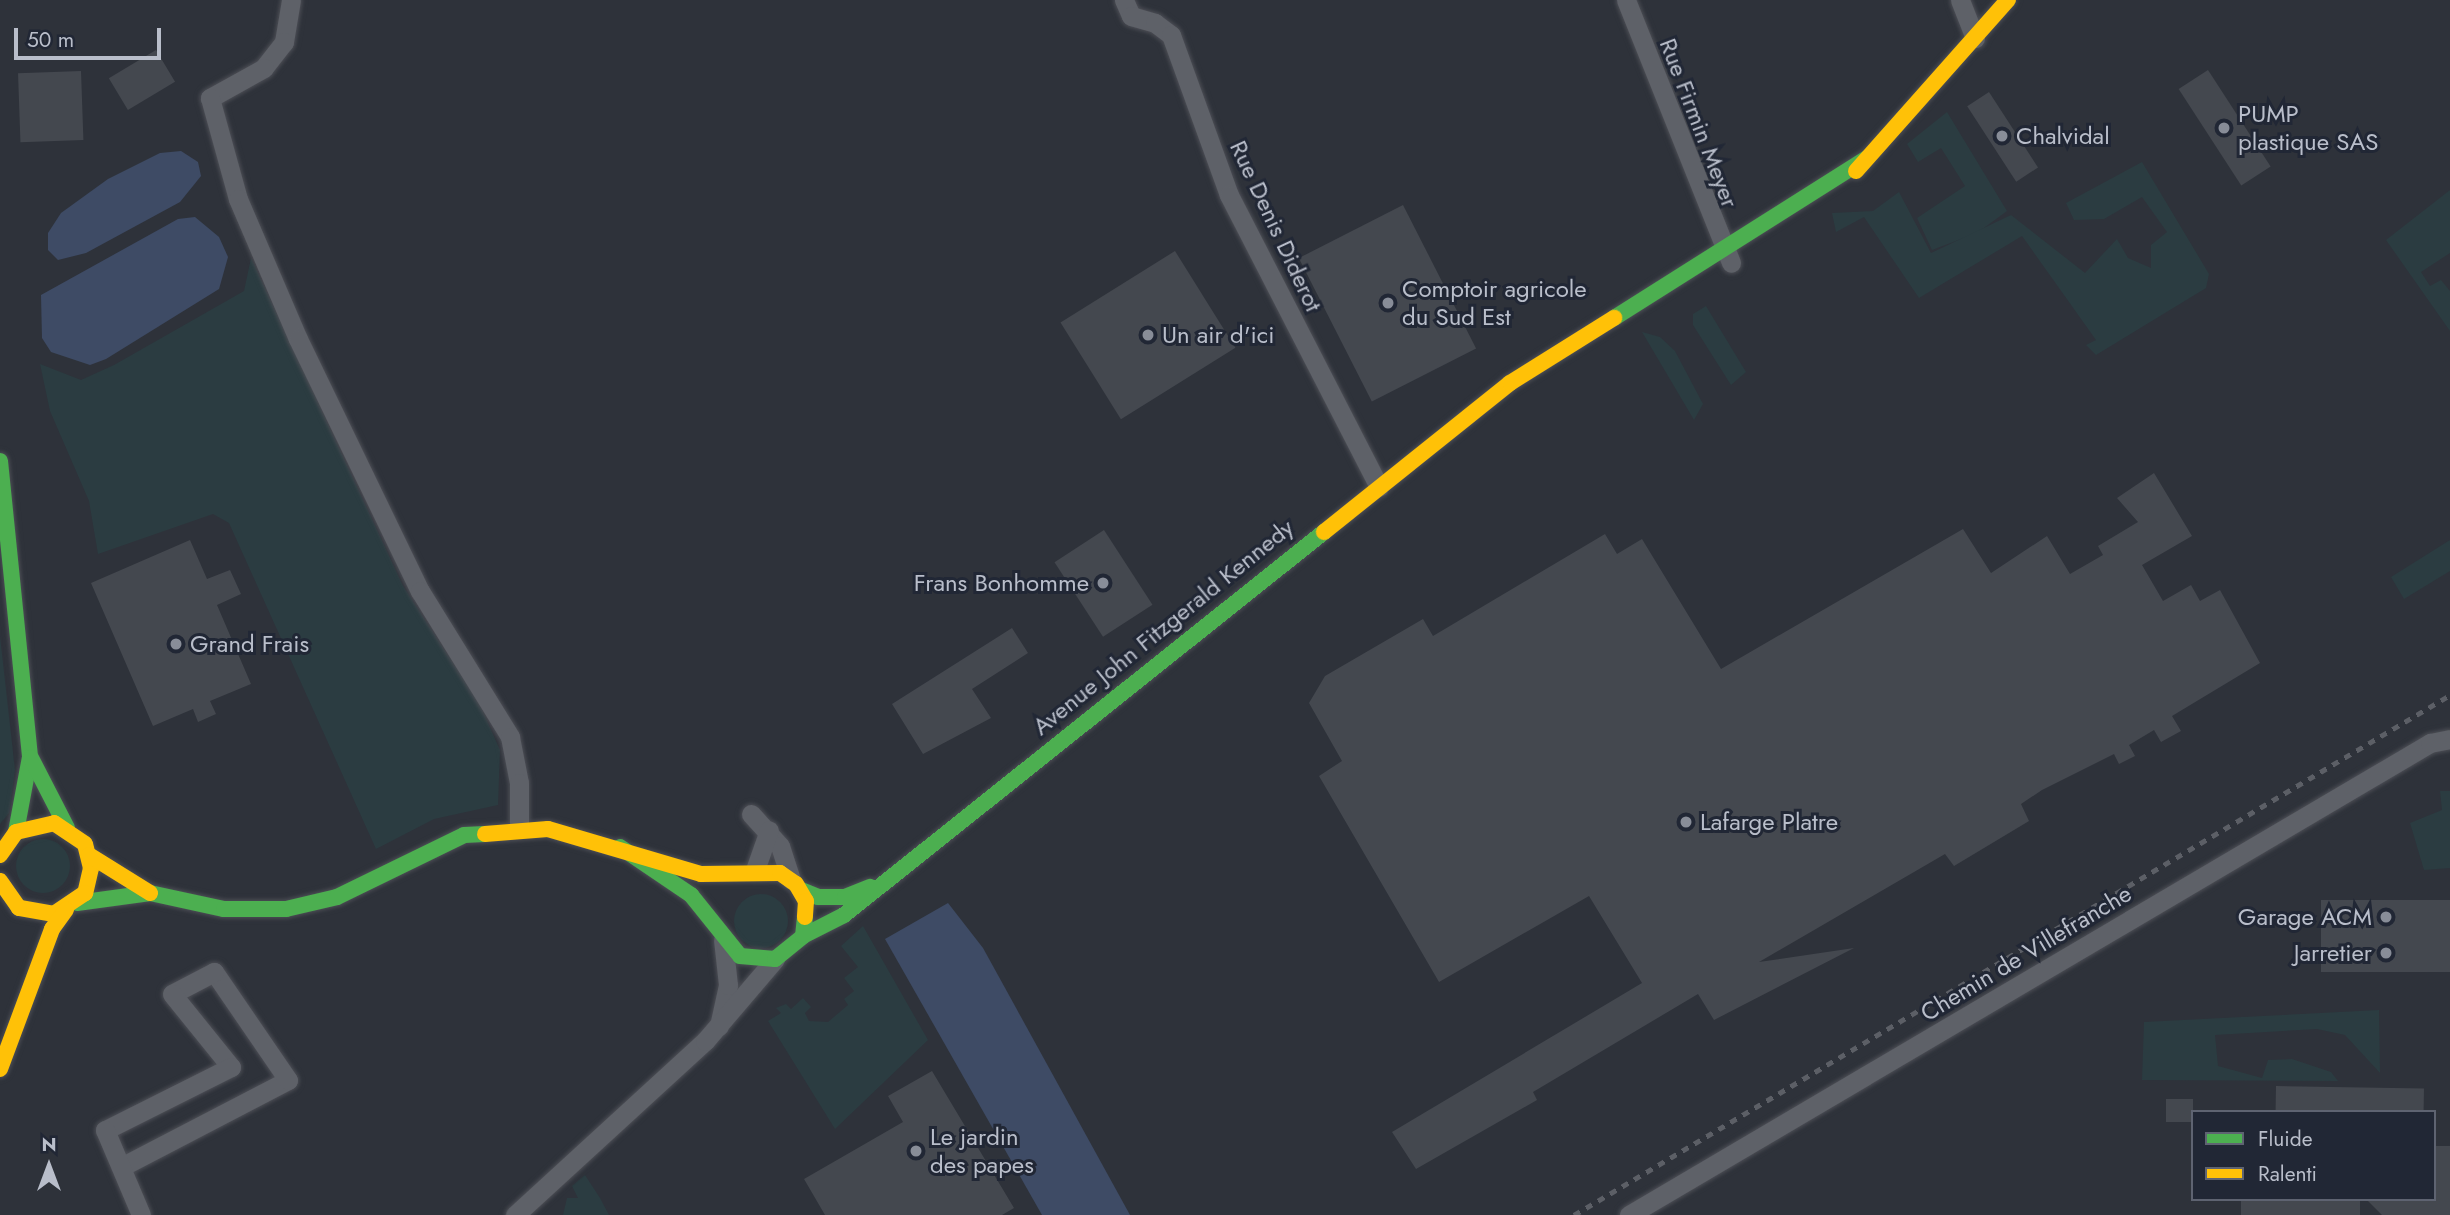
<!DOCTYPE html>
<style>
body{margin:0}
#map{position:relative;width:2450px;height:1215px;overflow:hidden;background:#2e323a;font-family:Jost,sans-serif}
div>[style]{position:absolute}
.green>*{inset:0;background:#2b3c41}
.round{border-radius:50%}
.water>*{inset:0;background:#3e4b65}
.building>*{inset:0;background:#44484f;transform-origin:0 0}
.roads{filter:drop-shadow(0 0 2px #4c4e55) drop-shadow(0 0 2px #4c4e55)}
.street>*{height:19px;margin:-9.5px;padding:0 9.5px;transform-origin:9.5px;border-radius:9.5px;background:#5e6168}
.fast>*{height:16px;margin:-8px;padding:0 8px;transform-origin:8px;border-radius:8px;background:#4caf50}
.slow>*{height:16px;margin:-8px;padding:0 8px;transform-origin:8px;border-radius:8px;background:#ffc107}
.rail>*{height:5px;margin-top:-2.5px;transform-origin:0;background:repeating-linear-gradient(90deg,#5c5f66 0 7px,transparent 0 14px)}
.dots>*{width:19px;height:19px;translate:-50% -50%;box-sizing:border-box;border:4px solid #212735;border-radius:50%}
span{translate:-50% -50%;white-space:nowrap;text-align:center;line-height:1.15;-webkit-text-stroke:6px #212735;paint-order:stroke}
.poi-label{font-size:24px;color:#b9beca}
.left{translate:0 -50%;text-align:left}
.right{translate:-100% -50%;text-align:right}
.street-label{font-size:24px;color:#b9beca}
.legend{position:absolute;left:2191px;top:1110px;width:245px;height:91px;box-sizing:border-box;background:#212735;border:2px solid #5e6371;margin:0;padding:9px 12px;list-style:none;font-size:21px;color:#b9beca}
.legend li{display:flex;align-items:center;gap:14px;height:35px}
.legend b{width:35px;border:2px solid #5e6371}
.north{position:absolute;left:14px;top:1131px;width:70px;height:70px;-webkit-text-stroke:5px #212735;paint-order:stroke;rotate:0deg;font-size:19px;font-weight:700;line-height:28px;text-align:center;color:#b9beca}
.north::after{content:'';display:block;margin:auto;width:24px;height:32px;background:#b9beca;clip-path:polygon(50% 0,100% 100%,50% 72%,0 100%)}
.scale{position:absolute;left:14px;top:28px;width:147px;height:32px;box-sizing:border-box;border:4px solid #b9beca;border-top:0;padding-left:9px;font-size:21px;line-height:24px;white-space:nowrap;color:#b9beca;-webkit-text-stroke:5px #212735;paint-order:stroke}
</style>
<div id="map">
<div class="green">
<div style="clip-path:polygon(1947px 112px,2007px 211px,1977px 233px,1932px 250px,1917px 218px,1965px 186px,1941px 148px,1918px 162px,1907px 144px)"></div>
<div style="clip-path:polygon(2142px 162px,2209px 274px,2206px 288px,2096px 355px,2086px 345px,2096px 340px,2022px 236px,1919px 298px,1864px 217px,1836px 232px,1832px 213px,1873px 211px,1899px 192px,1931px 253px,2011px 215px,2085px 273px,2117px 239px,2128px 258px,2151px 268px,2151px 245px,2167px 232px,2142px 197px,2104px 219px,2074px 220px,2066px 203px)"></div>
<div style="clip-path:polygon(2450px 190px,2450px 253px,2421px 272px,2430px 286px,2441px 280px,2450px 291px,2450px 331px,2386px 240px)"></div>
<div style="clip-path:polygon(251px 258px,403px 586px,479px 703px,500px 750px,498px 805px,434px 819px,376px 849px,229px 523px,213px 514px,98px 554px,89px 501px,50px 411px,40px 364px,81px 380px,114px 365px,244px 291px)"></div>
<div style="clip-path:polygon(1706px 306px,1746px 372px,1731px 385px,1693px 325px,1693px 314px)"></div>
<div style="clip-path:polygon(1642px 332px,1660px 337px,1675px 351px,1703px 404px,1694px 420px)"></div>
<div style="clip-path:polygon(2450px 540px,2450px 571px,2404px 599px,2391px 577px)"></div>
<div style="clip-path:polygon(0 636px,15px 770px,9px 813px,0 824px)"></div>
<div style="clip-path:polygon(2440px 791px,2450px 791px,2450px 868px,2424px 870px,2410px 823px,2442px 810px)"></div>
<div class="round" style="left:16px;top:839px;width:54px;height:54px"></div>
<div class="round" style="left:734px;top:894px;width:54px;height:54px"></div>
<div style="clip-path:polygon(863px 926px,928px 1040px,835px 1129px,768px 1021px,781px 1013px,776px 1008px,786px 1004px,791px 1009px,803px 998px,811px 1007px,805px 1013px,809px 1021px,828px 1022px,848px 1005px,844px 999px,854px 991px,844px 978px,858px 967px,841px 946px)"></div>
<div style="clip-path:polygon(2379px 1010px,2380px 1073px,2345px 1035px,2317px 1029px,2215px 1035px,2218px 1066px,2262px 1078px,2268px 1060px,2292px 1059px,2331px 1072px,2338px 1081px,2142px 1080px,2144px 1022px)"></div>
<div style="clip-path:polygon(585px 1175px,600px 1198px,609px 1215px,563px 1215px,567px 1198px,578px 1198px,572px 1186px)"></div>
</div>
<div class="water">
<div style="clip-path:polygon(181px 151px,198px 162px,201px 176px,180px 202px,86px 253px,58px 260px,48px 250px,48px 233px,61px 213px,108px 179px,160px 153px)"></div>
<div style="clip-path:polygon(195px 217px,219px 237px,228px 257px,219px 289px,106px 359px,90px 365px,51px 352px,42px 338px,41px 295px,178px 219px)"></div>
<div style="clip-path:polygon(948px 903px,983px 948px,1130px 1215px,1042px 1215px,885px 939px)"></div>
</div>
<div class="building">
<div style="left:156px;top:50px;width:37px;height:55px;rotate:59deg"></div>
<div style="left:2208px;top:70px;width:115px;height:35px;rotate:57deg"></div>
<div style="left:81px;top:71px;width:69px;height:63px;rotate:88deg"></div>
<div style="left:1989px;top:92px;width:90px;height:26px;rotate:57deg"></div>
<div style="left:1403px;top:205px;width:161px;height:117px;rotate:63deg"></div>
<div style="left:1175px;top:251px;width:114px;height:135px;rotate:58deg"></div>
<div style="clip-path:polygon(2154px 473px,2192px 536px,2142px 565px,2163px 601px,2191px 585px,2200px 601px,2220px 590px,2260px 663px,2172px 716px,2181px 731px,2161px 742px,2154px 730px,2129px 745px,2135px 756px,2119px 764px,2114px 754px,2042px 790px,2021px 804px,2029px 821px,1954px 866px,1945px 854px,1759px 962px,1854px 948px,1714px 1020px,1698px 994px,1533px 1092px,1537px 1100px,1416px 1169px,1392px 1132px,1642px 983px,1589px 896px,1439px 982px,1319px 776px,1342px 761px,1309px 703px,1325px 676px,1423px 619px,1433px 636px,1605px 534px,1617px 554px,1642px 539px,1721px 669px,1963px 529px,1991px 573px,2047px 536px,2070px 574px,2103px 555px,2098px 546px,2138px 522px,2117px 498px)"></div>
<div style="left:1104px;top:530px;width:89px;height:59px;rotate:57deg"></div>
<div style="clip-path:polygon(190px 540px,207px 579px,230px 570px,241px 594px,217px 605px,251px 684px,210px 701px,216px 714px,198px 722px,193px 709px,153px 726px,91px 583px)"></div>
<div style="clip-path:polygon(1012px 628px,1028px 653px,972px 689px,991px 718px,923px 754px,892px 704px)"></div>
<div style="left:2450px;top:900px;width:72px;height:129px;rotate:90deg"></div>
<div style="clip-path:polygon(932px 1071px,1014px 1208px,1002px 1215px,825px 1215px,804px 1179px,903px 1122px,888px 1096px)"></div>
<div style="left:2276px;top:1086px;width:148px;height:25px;rotate:1deg"></div>
<div style="left:2166px;top:1099px;width:27px;height:23px"></div>
<div style="clip-path:polygon(2434px 1146px,2450px 1146px,2450px 1215px,2382px 1215px,2366px 1199px,2434px 1199px)"></div>
<div style="left:2241px;top:1199px;width:119px;height:16px"></div>
</div>
<div class="roads">
<div class="street">
<div style="left:291px;top:0;width:43px;rotate:99.5deg"></div>
<div style="left:284px;top:42px;width:33px;rotate:128deg"></div>
<div style="left:264px;top:68px;width:62px;rotate:150.9deg"></div>
<div style="left:210px;top:98px;width:105px;rotate:74.5deg"></div>
<div style="left:238px;top:199px;width:152px;rotate:66.8deg"></div>
<div style="left:298px;top:339px;width:280px;rotate:64.2deg"></div>
<div style="left:420px;top:591px;width:172px;rotate:58.3deg"></div>
<div style="left:510px;top:737px;width:47px;rotate:78.9deg"></div>
<div style="left:519px;top:783px;width:45px;rotate:90deg"></div>
<div style="left:1124px;top:0;width:17px;rotate:66deg"></div>
<div style="left:1131px;top:16px;width:25px;rotate:16deg"></div>
<div style="left:1155px;top:23px;width:20px;rotate:37deg"></div>
<div style="left:1171px;top:35px;width:170px;rotate:70.1deg"></div>
<div style="left:1229px;top:195px;width:328px;rotate:62.8deg"></div>
<div style="left:1626px;top:0;width:283px;rotate:68.2deg"></div>
<div style="left:1960px;top:0;width:41px;rotate:68.5deg"></div>
<div style="left:751px;top:814px;width:43px;rotate:47.8deg"></div>
<div style="left:780px;top:846px;width:35px;rotate:72deg"></div>
<div style="left:755px;top:870px;width:42px;rotate:-70.7deg"></div>
<div style="left:719px;top:1026px;width:42px;rotate:-77.6deg"></div>
<div style="left:728px;top:985px;width:45px;rotate:-96.3deg"></div>
<div style="left:123px;top:1166px;width:186px;rotate:-27.5deg"></div>
<div style="left:288px;top:1080px;width:131px;rotate:-124.4deg"></div>
<div style="left:214px;top:972px;width:47px;rotate:152.4deg"></div>
<div style="left:172px;top:994px;width:94px;rotate:51.1deg"></div>
<div style="left:231px;top:1067px;width:141px;rotate:153.4deg"></div>
<div style="left:105px;top:1130px;width:92px;rotate:67deg"></div>
<div style="left:515px;top:1215px;width:258px;rotate:-42.5deg"></div>
<div style="left:705px;top:1041px;width:108px;rotate:-49.5deg"></div>
<div style="left:1629px;top:1215px;width:930px;rotate:-30.51deg"></div>
<div style="left:2430px;top:743px;width:20px;rotate:-11deg"></div>
</div>
<div class="fast">
<div style="left:1614px;top:318px;width:299px;rotate:-32.3deg"></div>
<div style="left:0;top:461px;width:298px;rotate:84.2deg"></div>
<div style="left:30px;top:757px;width:76px;rotate:100.6deg"></div>
<div style="left:31px;top:758px;width:79px;rotate:62.8deg"></div>
<div style="left:620px;top:847px;width:86px;rotate:34.1deg"></div>
<div style="left:691px;top:895px;width:78px;rotate:51.2deg"></div>
<div style="left:740px;top:956px;width:35px;rotate:5deg"></div>
<div style="left:775px;top:959px;width:36px;rotate:-39deg"></div>
<div style="left:803px;top:936px;width:19px;rotate:-84deg"></div>
<div style="left:801px;top:890px;width:18px;rotate:22deg"></div>
<div style="left:818px;top:897px;width:27px"></div>
<div style="left:845px;top:897px;width:27px;rotate:-22deg"></div>
<div style="left:77px;top:903px;width:74px;rotate:-7.8deg"></div>
<div style="left:150px;top:893px;width:76px;rotate:12.2deg"></div>
<div style="left:224px;top:909px;width:62px"></div>
<div style="left:286px;top:909px;width:52px;rotate:-13.2deg"></div>
<div style="left:337px;top:897px;width:141px;rotate:-26deg"></div>
<div style="left:464px;top:835px;width:21px;rotate:-3deg"></div>
<div style="left:803px;top:936px;width:46px;rotate:-27.1deg"></div>
<div style="left:844px;top:915px;width:614px;rotate:-38.59deg"></div>
</div>
<div class="slow">
<div style="left:1856px;top:171px;width:229px;rotate:-48.4deg"></div>
<div style="left:1324px;top:532px;width:238px;rotate:-38.7deg"></div>
<div style="left:1510px;top:383px;width:123px;rotate:-32deg"></div>
<div style="left:485px;top:834px;width:63px;rotate:-4.5deg"></div>
<div style="left:548px;top:829px;width:159px;rotate:16.4deg"></div>
<div style="left:701px;top:874px;width:79px;rotate:-0.7deg"></div>
<div style="left:780px;top:873px;width:19px;rotate:35deg"></div>
<div style="left:796px;top:884px;width:20px;rotate:60deg"></div>
<div style="left:806px;top:901px;width:16px;rotate:94deg"></div>
<div style="left:0;top:855px;width:28px;rotate:-55deg"></div>
<div style="left:16px;top:832px;width:39px;rotate:-13deg"></div>
<div style="left:54px;top:823px;width:37px;rotate:34deg"></div>
<div style="left:85px;top:844px;width:25px;rotate:76deg"></div>
<div style="left:91px;top:868px;width:26px;rotate:103deg"></div>
<div style="left:85px;top:893px;width:37px;rotate:146deg"></div>
<div style="left:54px;top:914px;width:36px;rotate:-170deg"></div>
<div style="left:19px;top:908px;width:33px;rotate:-125deg"></div>
<div style="left:89px;top:855px;width:72px;rotate:31.9deg"></div>
<div style="left:0;top:1069px;width:149px;rotate:-69.6deg"></div>
<div style="left:52px;top:929px;width:24px;rotate:-54deg"></div>
</div>
</div>
<div class="rail">
<div style="left:1574px;top:1215px;width:1019px;rotate:-30.69deg"></div>
</div>
<div class="dots">
<div style="left:2224px;top:128px;background:#888d98"></div>
<div style="left:2002px;top:136px;background:#888d98"></div>
<div style="left:1388px;top:303px;background:#888d98"></div>
<div style="left:1148px;top:335px;background:#888d98"></div>
<div style="left:1103px;top:583px;background:#888d98"></div>
<div style="left:176px;top:644px;background:#888d98"></div>
<div style="left:1686px;top:822px;background:#888d98"></div>
<div style="left:2386px;top:917px;background:#888d98"></div>
<div style="left:2386px;top:953px;background:#888d98"></div>
<div style="left:916px;top:1151px;background:#888d98"></div>
</div>
<div class="poi-label">
<span class="left" style="left:2238px;top:128px">PUMP<br>plastique SAS</span>
<span class="left" style="left:2016px;top:136px">Chalvidal</span>
<span class="left" style="left:1402px;top:303px">Comptoir agricole<br>du Sud Est</span>
<span class="left" style="left:1162px;top:335px">Un air d'ici</span>
<span class="right" style="left:1089px;top:583px">Frans Bonhomme</span>
<span class="left" style="left:190px;top:644px">Grand Frais</span>
<span class="left" style="left:1700px;top:822px">Lafarge Platre</span>
<span class="right" style="left:2372px;top:917px">Garage ACM</span>
<span class="right" style="left:2372px;top:953px">Jarretier</span>
<span class="left" style="left:930px;top:1151px">Le jardin<br>des papes</span>
</div>
<div class="street-label">
<span style="left:1699px;top:123px;rotate:69deg">Rue Firmin Meyer</span>
<span style="left:1276px;top:226px;rotate:65deg">Rue Denis Diderot</span>
<span style="left:1163px;top:627px;rotate:-39deg">Avenue John Fitzgerald Kennedy</span>
<span style="left:2026px;top:953px;rotate:-31deg">Chemin de Villefranche</span>
</div>
<ul class="legend">
<li><b style="height:9px;background:#4caf50"></b>Fluide</li>
<li><b style="height:9px;background:#ffc107"></b>Ralenti</li>
</ul>
<div class="north">N</div>
<div class="scale">50 m</div>
</div>
